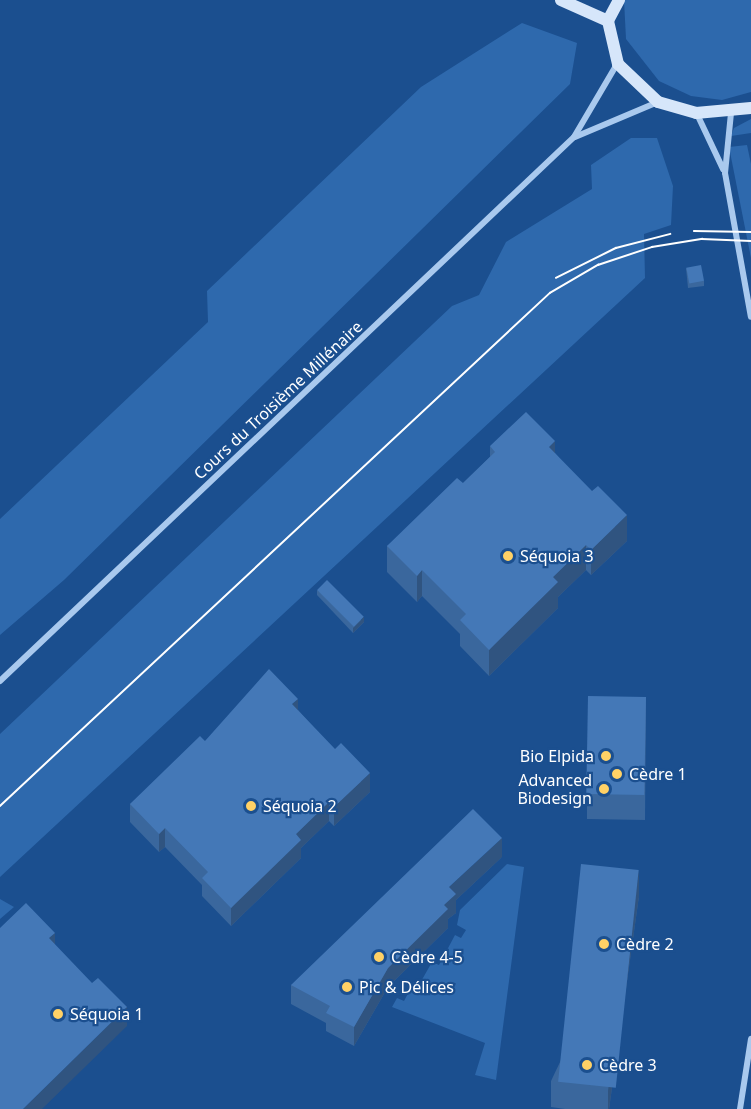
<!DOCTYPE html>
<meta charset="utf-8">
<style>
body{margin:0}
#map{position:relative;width:751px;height:1109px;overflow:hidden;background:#1b4f8f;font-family:"Noto Sans",sans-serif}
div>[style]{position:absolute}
.green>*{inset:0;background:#2e69ad}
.street>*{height:6px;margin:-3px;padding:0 3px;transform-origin:3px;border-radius:3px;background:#a9c9ee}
.secondary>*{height:12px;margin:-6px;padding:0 6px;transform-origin:6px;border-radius:6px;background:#d6e6fa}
.tram>*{height:1.5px;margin:-0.75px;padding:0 0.75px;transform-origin:0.75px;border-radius:0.75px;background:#fff}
.wall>*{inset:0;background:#3a679d}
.shaded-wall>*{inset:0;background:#305480}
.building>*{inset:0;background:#4478b7;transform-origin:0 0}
.dots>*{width:16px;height:16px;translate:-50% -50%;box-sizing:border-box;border:3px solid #1b4f8f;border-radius:50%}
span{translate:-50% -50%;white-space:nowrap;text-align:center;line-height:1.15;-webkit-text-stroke:4.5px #1b4f8f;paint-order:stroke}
.street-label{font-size:16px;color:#fff}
.poi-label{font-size:16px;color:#fff}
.left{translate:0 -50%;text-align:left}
.right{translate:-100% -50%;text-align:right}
</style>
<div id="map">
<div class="green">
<div style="clip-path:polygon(624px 0,751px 0,751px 92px,722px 100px,691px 96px,659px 81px,626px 39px)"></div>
<div style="clip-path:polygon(522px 23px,577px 43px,570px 84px,64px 580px,0 635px,0 519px,208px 322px,207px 291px,421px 87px)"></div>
<div style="clip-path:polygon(751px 119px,751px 133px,731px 136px,734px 128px)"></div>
<div style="clip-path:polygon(631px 138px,657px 138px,673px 186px,671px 225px,644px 234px,645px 278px,0 877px,0 734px,452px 306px,479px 295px,506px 242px,592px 189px,591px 165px)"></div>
<div style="clip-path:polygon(747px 145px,751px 164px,751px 258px,729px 147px)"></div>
<div style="clip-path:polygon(507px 864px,524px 867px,496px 1080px,475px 1075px,485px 1043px,392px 1007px,397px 998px,404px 1001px,414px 982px,419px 985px,432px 962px,439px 965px,455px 935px,461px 938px,466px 930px,457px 925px,460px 910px)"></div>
<div style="clip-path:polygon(0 899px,14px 907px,0 919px)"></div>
</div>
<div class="street">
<div style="left:731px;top:113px;width:60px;rotate:95.7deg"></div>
<div style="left:725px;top:173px;width:146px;rotate:79.8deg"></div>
<div style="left:697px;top:114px;width:61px;rotate:64.7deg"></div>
<div style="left:575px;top:137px;width:90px;rotate:-22.9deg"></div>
<div style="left:0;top:681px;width:791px;rotate:-43.46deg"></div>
<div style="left:574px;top:137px;width:85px;rotate:-59.5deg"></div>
<div style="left:740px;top:1109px;width:71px;rotate:-81.1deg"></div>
</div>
<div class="secondary">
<div style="left:561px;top:0;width:51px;rotate:24.1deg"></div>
<div style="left:619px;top:0;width:24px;rotate:118deg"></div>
<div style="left:608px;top:21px;width:44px;rotate:76.9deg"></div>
<div style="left:618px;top:64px;width:55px;rotate:43.5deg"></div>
<div style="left:658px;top:102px;width:40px;rotate:16deg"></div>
<div style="left:696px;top:113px;width:55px;rotate:-5.2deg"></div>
</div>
<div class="tram">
<div style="left:694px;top:231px;width:57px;rotate:1deg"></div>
<div style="left:556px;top:278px;width:67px;rotate:-26.6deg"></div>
<div style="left:616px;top:248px;width:56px;rotate:-14.5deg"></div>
<div style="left:0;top:806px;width:752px;rotate:-43.01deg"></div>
<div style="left:550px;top:293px;width:56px;rotate:-30.3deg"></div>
<div style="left:598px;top:265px;width:57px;rotate:-18.4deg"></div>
<div style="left:652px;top:247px;width:51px;rotate:-9.1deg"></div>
<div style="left:702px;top:239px;width:49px;rotate:2.3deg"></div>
</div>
<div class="wall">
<div style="clip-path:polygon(686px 268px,704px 281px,704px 286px,688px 288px)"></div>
<div style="clip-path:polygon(490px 446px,555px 453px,627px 541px,591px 575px,586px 570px,558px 597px,558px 608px,489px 676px,460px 646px,460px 634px,422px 596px,417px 602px,387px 572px,387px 546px,463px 483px,490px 457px)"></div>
<div style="clip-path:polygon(317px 590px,364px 622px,353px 633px,317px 595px)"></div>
<div style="clip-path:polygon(646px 697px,645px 820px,587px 819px,587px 794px)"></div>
<div style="clip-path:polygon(298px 710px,370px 792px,334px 826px,329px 821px,301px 848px,301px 858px,231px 926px,202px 896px,202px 885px,165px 847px,159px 852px,130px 822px,130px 804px,205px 741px)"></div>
<div style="clip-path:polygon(502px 857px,456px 900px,456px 913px,448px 919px,448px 928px,388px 987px,354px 1046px,326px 1031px,326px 1023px,291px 1004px,291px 985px)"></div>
<div style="clip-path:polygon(639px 896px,609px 1109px,565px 1109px,551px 1107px,551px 1081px)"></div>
</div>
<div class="shaded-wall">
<div style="clip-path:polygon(555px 441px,555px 467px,549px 447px)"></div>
<div style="clip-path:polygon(627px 515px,627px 541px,591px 575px,591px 550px)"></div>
<div style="clip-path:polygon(586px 545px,586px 570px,558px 597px,558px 608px,489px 676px,489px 650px,553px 577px)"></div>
<div style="clip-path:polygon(422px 570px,422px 596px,417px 602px,417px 576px)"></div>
<div style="clip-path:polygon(364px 617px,364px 622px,353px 633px,353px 628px)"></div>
<div style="clip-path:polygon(298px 699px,298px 718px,292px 704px)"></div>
<div style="clip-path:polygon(370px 773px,370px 792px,334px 826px,334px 807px)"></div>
<div style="clip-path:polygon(329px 802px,329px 821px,301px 848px,301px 858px,231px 926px,231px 908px,296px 834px)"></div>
<div style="clip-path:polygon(165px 828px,165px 847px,159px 852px,159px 834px)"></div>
<div style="clip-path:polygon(502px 838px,502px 857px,456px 900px,456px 913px,448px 919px,448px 928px,388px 987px,354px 1046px,354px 1027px,388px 968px,444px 905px,449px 887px)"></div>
<div style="clip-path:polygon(639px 870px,639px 896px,609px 1109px,608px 1109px,608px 1091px)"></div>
<div style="clip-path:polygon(55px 933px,55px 952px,49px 938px)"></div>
<div style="clip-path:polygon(127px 1007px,127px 1026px,42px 1109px,23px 1109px)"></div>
</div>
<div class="building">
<div style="left:701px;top:265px;width:16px;height:15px;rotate:79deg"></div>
<div style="clip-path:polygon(526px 412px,555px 441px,549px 447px,592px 491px,598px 486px,627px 515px,591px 550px,586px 545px,553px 577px,558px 582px,489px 650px,460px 620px,466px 614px,422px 570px,417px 576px,387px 546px,457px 478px,463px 483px,495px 452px,490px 446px)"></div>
<div style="left:327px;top:580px;width:52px;height:14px;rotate:45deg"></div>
<div style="clip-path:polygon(269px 669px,298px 699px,292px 704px,335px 749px,341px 743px,370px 773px,334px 807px,329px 802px,296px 834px,301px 840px,231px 908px,202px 878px,208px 872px,165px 828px,159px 834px,130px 804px,200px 736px,205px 741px)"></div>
<div style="left:588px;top:696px;width:58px;height:98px;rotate:1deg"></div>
<div style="clip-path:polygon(473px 809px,502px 838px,449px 887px,456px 894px,444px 905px,448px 909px,388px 968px,354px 1027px,326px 1013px,330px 1006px,291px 985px)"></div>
<div style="left:581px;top:864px;width:58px;height:219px;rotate:6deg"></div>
<div style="clip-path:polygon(26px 903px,55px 933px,49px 938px,92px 983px,98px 978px,127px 1007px,23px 1109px,0 1109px,0 928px)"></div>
</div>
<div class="dots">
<div style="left:508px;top:556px;background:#ffd166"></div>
<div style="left:606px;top:756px;background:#ffd166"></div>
<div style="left:617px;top:774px;background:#ffd166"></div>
<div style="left:604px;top:789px;background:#ffd166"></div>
<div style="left:251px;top:806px;background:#ffd166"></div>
<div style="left:604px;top:944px;background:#ffd166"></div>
<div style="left:379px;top:957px;background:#ffd166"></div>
<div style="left:347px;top:987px;background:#ffd166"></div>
<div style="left:58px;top:1014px;background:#ffd166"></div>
<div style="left:587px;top:1065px;background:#ffd166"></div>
</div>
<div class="street-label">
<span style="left:278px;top:400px;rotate:-43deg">Cours du Troisième Millénaire</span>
</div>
<div class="poi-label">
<span class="left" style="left:520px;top:556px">Séquoia 3</span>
<span class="right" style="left:594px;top:756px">Bio Elpida</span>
<span class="left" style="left:629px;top:774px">Cèdre 1</span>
<span class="right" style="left:592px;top:789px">Advanced<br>Biodesign</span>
<span class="left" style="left:263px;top:806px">Séquoia 2</span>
<span class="left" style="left:616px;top:944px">Cèdre 2</span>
<span class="left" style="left:391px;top:957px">Cèdre 4-5</span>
<span class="left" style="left:359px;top:987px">Pic &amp; Délices</span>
<span class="left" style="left:70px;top:1014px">Séquoia 1</span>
<span class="left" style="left:599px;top:1065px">Cèdre 3</span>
</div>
</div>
